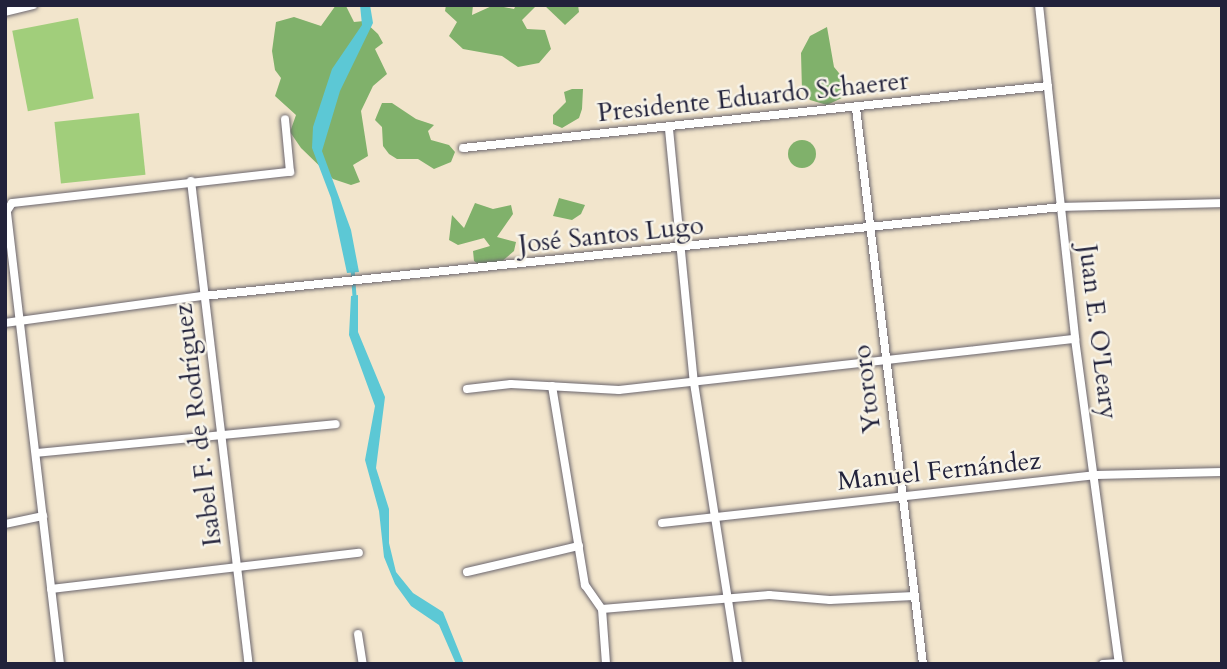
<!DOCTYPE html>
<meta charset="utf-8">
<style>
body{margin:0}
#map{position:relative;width:1227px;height:669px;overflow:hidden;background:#f2e5cc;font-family:Cardo,serif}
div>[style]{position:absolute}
.green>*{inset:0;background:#a1ce7b;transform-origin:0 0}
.forest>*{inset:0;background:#80b16b}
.round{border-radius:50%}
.water>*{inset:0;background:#5cc8d5}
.stream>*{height:3.5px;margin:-1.75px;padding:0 1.75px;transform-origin:1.75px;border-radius:1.75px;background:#5cc8d5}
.roads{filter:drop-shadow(0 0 2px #6b666e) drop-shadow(0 0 2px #6b666e)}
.street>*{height:8px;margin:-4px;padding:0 4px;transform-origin:4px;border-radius:4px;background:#fff}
span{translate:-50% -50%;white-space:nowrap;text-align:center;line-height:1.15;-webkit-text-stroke:5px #f7f3e8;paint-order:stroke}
.street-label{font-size:26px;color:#22223b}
.frame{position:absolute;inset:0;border:7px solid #22223b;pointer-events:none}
</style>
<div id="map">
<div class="green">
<div style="left:78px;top:18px;width:82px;height:67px;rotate:79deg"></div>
<div style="left:139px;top:113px;width:62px;height:85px;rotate:84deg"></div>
</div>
<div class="forest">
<div style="clip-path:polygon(336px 5px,346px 6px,354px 22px,364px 21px,378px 34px,383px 43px,375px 49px,387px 74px,373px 86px,361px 111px,368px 156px,353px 165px,360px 182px,351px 185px,333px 179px,301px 148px,290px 132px,296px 115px,275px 96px,281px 78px,275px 70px,272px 51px,276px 22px,294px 17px,321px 26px)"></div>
<div style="clip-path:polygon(446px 5px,473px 5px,472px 15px,494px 5px,514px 9px,516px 5px,537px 5px,522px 20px,527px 29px,545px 30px,551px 49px,539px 63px,518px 67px,502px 56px,463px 49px,449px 36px,457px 22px,445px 11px)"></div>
<div style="clip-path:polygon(544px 5px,578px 5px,579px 12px,565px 25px)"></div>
<div style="clip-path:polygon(827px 27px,834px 67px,848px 84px,844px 97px,827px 105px,810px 100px,802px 91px,801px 53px,810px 36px)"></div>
<div style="clip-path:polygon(572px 89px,583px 89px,582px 109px,579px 118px,562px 128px,553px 124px,553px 115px,566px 102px,564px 92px)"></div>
<div style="clip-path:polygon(382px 103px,392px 103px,416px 119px,434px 125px,428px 131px,431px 140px,449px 145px,455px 152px,451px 162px,434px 169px,418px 159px,397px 159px,389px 154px,383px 146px,382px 127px,375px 120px)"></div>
<div class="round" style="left:788px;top:140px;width:28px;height:28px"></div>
<div style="clip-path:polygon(559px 198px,585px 205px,581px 214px,572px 220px,553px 216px)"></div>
<div style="clip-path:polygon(475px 203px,493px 209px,511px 205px,513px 214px,497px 237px,516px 242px,514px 251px,500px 263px,481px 266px,474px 261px,473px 251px,490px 246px,484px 238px,458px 245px,449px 240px,452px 215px,464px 228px)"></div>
</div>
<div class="water">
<div style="clip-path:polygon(360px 5px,370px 5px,373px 23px,340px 91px,322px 151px,351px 230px,359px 272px,347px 273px,331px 198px,312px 148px,313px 127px,332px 69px,362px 25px)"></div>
<div style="clip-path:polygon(358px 295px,358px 332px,385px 397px,376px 468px,389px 509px,389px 543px,396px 572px,413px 593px,443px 612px,464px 664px,456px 664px,439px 625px,411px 606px,395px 584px,384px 557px,379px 511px,365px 460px,375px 406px,349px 335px,351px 296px)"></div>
</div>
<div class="stream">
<div style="left:353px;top:268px;width:30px;rotate:86deg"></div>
</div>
<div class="roads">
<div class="street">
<div style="left:1039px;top:5px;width:336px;rotate:83.8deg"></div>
<div style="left:1075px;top:339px;width:328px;rotate:82.3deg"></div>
<div style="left:5px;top:12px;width:29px;rotate:-14deg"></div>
<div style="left:856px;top:108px;width:560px;rotate:83.13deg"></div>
<div style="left:669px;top:129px;width:255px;rotate:84.4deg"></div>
<div style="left:694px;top:383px;width:284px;rotate:81.1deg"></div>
<div style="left:463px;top:148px;width:588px;rotate:-6.05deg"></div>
<div style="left:191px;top:181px;width:486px;rotate:83.2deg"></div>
<div style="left:5px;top:323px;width:200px;rotate:-7.8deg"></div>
<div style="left:203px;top:296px;width:864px;rotate:-5.92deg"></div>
<div style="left:1062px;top:207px;width:160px;rotate:-1.4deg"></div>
<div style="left:552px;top:386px;width:202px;rotate:80.6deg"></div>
<div style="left:585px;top:585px;width:29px;rotate:55deg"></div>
<div style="left:602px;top:609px;width:55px;rotate:85.8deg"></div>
<div style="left:467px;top:389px;width:44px;rotate:-6.5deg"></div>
<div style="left:511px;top:384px;width:108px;rotate:3.2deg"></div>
<div style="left:619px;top:390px;width:459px;rotate:-6.4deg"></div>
<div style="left:36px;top:453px;width:301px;rotate:-5.5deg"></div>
<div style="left:662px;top:523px;width:437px;rotate:-6.3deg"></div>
<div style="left:1096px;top:475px;width:126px;rotate:-1.4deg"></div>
<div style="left:5px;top:524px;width:39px;rotate:-12deg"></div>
<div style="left:467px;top:572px;width:115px;rotate:-13.1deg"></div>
<div style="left:51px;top:589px;width:310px;rotate:-6.7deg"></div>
<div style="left:602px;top:609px;width:168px;rotate:-4.8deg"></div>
<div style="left:769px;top:595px;width:61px;rotate:4.7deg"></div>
<div style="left:830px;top:600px;width:84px;rotate:-2.7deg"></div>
<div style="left:358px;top:634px;width:30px;rotate:81deg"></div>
<div style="left:60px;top:664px;width:456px;rotate:-96.7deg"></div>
<div style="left:7px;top:211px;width:9px;rotate:-58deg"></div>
<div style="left:12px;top:203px;width:280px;rotate:-6.4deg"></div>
<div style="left:290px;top:172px;width:53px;rotate:-95.4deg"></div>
<div style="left:1103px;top:664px;width:16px;rotate:-4deg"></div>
</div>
</div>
<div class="street-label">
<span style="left:753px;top:97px;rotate:-6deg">Presidente Eduardo Schaerer</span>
<span style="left:611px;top:235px;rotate:-6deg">José Santos Lugo</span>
<span style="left:1098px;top:332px;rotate:83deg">Juan E. O'Leary</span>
<span style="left:867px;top:389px;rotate:-97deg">Ytororo</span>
<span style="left:198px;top:425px;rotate:-97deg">Isabel F. de Rodríguez</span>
<span style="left:939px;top:471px;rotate:-6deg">Manuel Fernández</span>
</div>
<div class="frame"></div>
</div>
